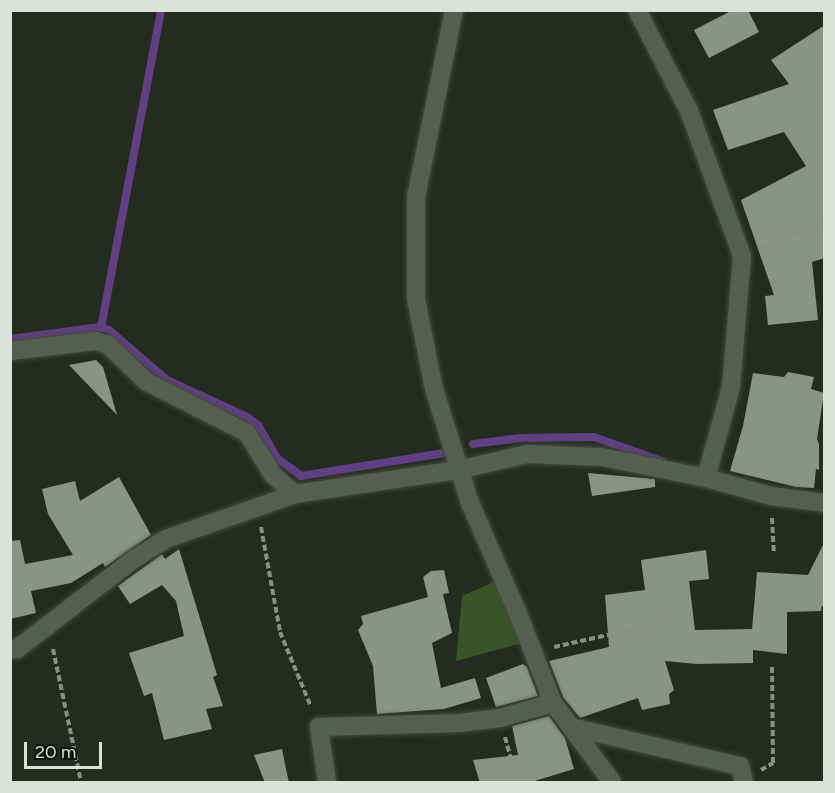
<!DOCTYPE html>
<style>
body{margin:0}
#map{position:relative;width:835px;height:793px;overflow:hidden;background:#242c1f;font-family:Figtree,sans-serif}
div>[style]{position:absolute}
.green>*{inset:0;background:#395428}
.stream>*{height:8px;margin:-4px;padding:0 4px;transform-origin:4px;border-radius:4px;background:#613f83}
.building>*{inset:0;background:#899484}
.path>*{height:4px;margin-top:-2px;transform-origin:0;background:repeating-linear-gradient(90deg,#888f84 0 6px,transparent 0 9px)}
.roads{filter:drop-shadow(0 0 2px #434a3e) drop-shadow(0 0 2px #434a3e)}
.minor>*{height:18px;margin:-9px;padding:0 9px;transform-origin:9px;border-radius:9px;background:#555f50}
span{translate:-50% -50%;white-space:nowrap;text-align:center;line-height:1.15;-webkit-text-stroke:6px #10130d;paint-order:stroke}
.frame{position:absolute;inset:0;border:12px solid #dce2d9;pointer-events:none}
.scale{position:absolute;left:24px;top:742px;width:78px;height:27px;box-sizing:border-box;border:3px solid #dce2d9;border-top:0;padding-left:8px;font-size:18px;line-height:21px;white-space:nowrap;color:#dce2d9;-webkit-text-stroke:4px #10130d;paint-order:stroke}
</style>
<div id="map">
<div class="green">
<div style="clip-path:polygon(496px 581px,522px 643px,456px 661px,462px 596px)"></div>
</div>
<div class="stream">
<div style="left:101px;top:328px;width:324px;rotate:-79.3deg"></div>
<div style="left:10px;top:339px;width:91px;rotate:-7.6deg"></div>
<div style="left:100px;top:327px;width:9px;rotate:18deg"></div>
<div style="left:109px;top:330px;width:77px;rotate:40.8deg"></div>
<div style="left:167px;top:380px;width:88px;rotate:24.8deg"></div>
<div style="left:247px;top:417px;width:14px;rotate:36deg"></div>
<div style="left:258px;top:425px;width:39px;rotate:60deg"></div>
<div style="left:278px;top:459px;width:29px;rotate:36deg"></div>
<div style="left:301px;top:476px;width:145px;rotate:-9.1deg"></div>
<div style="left:473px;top:444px;width:48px;rotate:-7.1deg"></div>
<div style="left:521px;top:438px;width:73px;rotate:-0.8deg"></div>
<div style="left:594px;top:437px;width:72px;rotate:19.4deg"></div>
</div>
<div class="building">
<div style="clip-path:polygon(733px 10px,748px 10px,759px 32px,709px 58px,694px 30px)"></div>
<div style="clip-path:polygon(825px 25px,825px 258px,812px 262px,818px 320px,768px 325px,765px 296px,774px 295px,741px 200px,806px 166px,784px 132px,728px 150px,713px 110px,789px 84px,771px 60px)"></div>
<div style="clip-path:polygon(96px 360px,103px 367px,117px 415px,69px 365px)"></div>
<div style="clip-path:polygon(788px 372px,814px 377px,811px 389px,824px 393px,817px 439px,819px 444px,819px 470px,816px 469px,814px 488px,796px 487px,730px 471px,743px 426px,753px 373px,784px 377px)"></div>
<div style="clip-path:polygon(588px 473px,655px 479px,655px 487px,592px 496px)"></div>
<div style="clip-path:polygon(119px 477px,151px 535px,105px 567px,103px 563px,71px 583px,31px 591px,36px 613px,10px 619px,10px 541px,20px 540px,25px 564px,73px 555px,48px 514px,42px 489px,75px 481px,80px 501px)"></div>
<div style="clip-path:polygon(825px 541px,825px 606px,822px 606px,821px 611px,787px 612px,787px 654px,753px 650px,753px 663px,696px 664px,665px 661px,674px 690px,669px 694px,670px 704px,642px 710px,638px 698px,580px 718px,563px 697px,549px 661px,609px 647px,605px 595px,645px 590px,641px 560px,706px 550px,709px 579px,689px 581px,695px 630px,752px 629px,757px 572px,808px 575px)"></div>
<div style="clip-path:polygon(179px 549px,217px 675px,213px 677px,223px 706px,206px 709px,212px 729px,164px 740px,152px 693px,144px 696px,129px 653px,184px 636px,176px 601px,162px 585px,130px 604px,118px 586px,162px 554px,165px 559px)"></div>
<div style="clip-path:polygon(444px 570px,449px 593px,443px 594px,452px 633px,432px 643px,441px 688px,475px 678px,481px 698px,444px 709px,377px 714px,373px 666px,358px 630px,363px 624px,361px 616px,428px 597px,423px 577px,431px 571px)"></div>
<div style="clip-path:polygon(523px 664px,527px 667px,538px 696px,496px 707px,486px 678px)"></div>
<div style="clip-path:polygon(549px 716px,565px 738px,574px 769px,528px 783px,480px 783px,473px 760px,518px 755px,512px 726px)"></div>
<div style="clip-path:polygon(282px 749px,289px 783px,265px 783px,254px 755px)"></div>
</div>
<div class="path">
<div style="left:761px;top:248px;width:68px;rotate:-22.4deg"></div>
<div style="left:772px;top:518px;width:35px;rotate:87deg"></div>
<div style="left:261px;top:527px;width:107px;rotate:79.7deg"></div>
<div style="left:280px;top:632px;width:81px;rotate:67.5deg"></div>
<div style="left:554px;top:647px;width:114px;rotate:-12.7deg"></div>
<div style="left:53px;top:649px;width:136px;rotate:78.1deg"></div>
<div style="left:505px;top:737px;width:47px;rotate:75.1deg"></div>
<div style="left:761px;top:770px;width:14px;rotate:-30deg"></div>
<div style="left:773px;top:763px;width:99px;rotate:-90.6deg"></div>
</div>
<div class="roads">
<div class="minor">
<div style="left:454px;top:10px;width:190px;rotate:101.5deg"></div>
<div style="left:416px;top:196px;width:103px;rotate:90deg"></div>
<div style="left:416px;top:299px;width:92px;rotate:78.7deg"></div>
<div style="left:434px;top:389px;width:120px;rotate:72.5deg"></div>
<div style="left:470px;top:503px;width:118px;rotate:66.5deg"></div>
<div style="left:517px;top:611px;width:99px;rotate:68.6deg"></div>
<div style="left:553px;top:703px;width:99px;rotate:53.2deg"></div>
<div style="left:637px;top:10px;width:114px;rotate:62.8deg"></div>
<div style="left:689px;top:111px;width:154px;rotate:69.9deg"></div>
<div style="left:742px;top:256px;width:131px;rotate:94.8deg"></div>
<div style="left:731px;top:387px;width:94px;rotate:105.4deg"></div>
<div style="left:10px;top:351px;width:87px;rotate:-6.6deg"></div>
<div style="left:96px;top:341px;width:13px;rotate:18deg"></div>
<div style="left:108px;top:345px;width:54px;rotate:43.5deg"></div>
<div style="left:147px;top:382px;width:112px;rotate:27deg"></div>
<div style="left:247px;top:433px;width:49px;rotate:58.2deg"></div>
<div style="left:273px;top:475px;width:29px;rotate:41deg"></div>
<div style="left:10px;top:650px;width:7px;rotate:-8deg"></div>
<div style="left:17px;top:649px;width:148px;rotate:-37.6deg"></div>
<div style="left:134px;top:559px;width:38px;rotate:-32deg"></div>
<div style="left:166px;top:539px;width:137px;rotate:-19.2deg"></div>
<div style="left:295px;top:494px;width:165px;rotate:-8.4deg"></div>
<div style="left:458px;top:470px;width:71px;rotate:-13.1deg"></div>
<div style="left:527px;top:454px;width:75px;rotate:2.3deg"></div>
<div style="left:602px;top:457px;width:106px;rotate:11.4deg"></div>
<div style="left:706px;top:478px;width:67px;rotate:15.5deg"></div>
<div style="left:771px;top:496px;width:53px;rotate:7.5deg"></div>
<div style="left:571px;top:727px;width:173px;rotate:13deg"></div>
<div style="left:740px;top:766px;width:16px;rotate:76deg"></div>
<div style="left:327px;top:782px;width:56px;rotate:-98.3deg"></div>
<div style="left:319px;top:727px;width:141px;rotate:-1.6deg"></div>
<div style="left:460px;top:723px;width:40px;rotate:-7.1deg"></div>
<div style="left:500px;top:718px;width:55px;rotate:-15.8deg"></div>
</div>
</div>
<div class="frame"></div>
<div class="scale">20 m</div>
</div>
